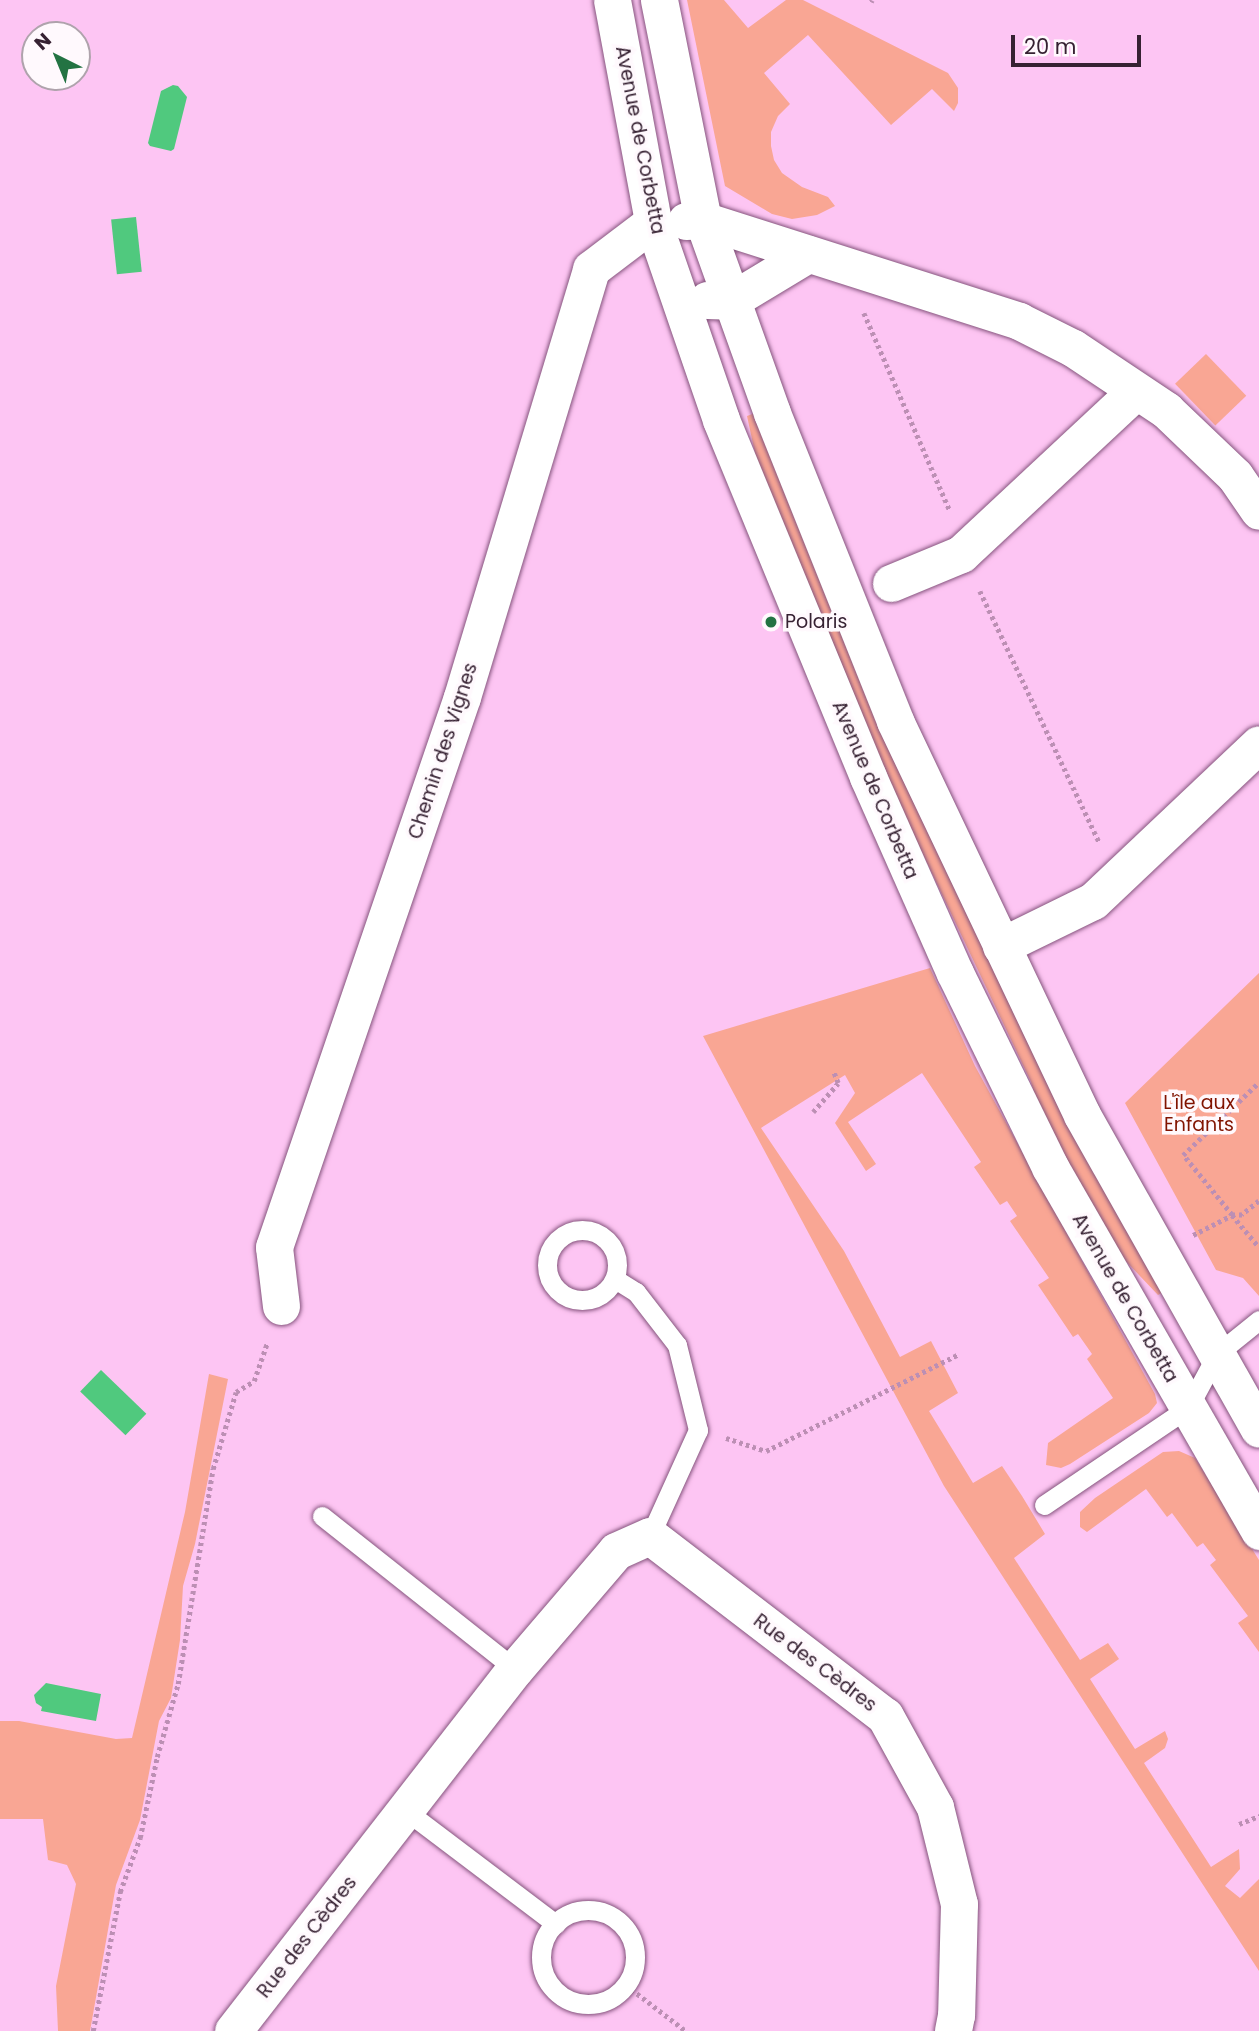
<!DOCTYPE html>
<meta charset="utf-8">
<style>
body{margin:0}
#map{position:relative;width:1259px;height:2031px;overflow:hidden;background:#fdc5f3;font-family:Poppins,sans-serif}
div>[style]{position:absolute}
.green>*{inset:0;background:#f9a694;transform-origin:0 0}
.water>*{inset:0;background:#50c97e;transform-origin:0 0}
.path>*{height:4.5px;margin-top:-2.25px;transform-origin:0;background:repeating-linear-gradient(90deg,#bc8fb4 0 3.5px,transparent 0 7px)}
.roads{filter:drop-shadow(0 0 2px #85547d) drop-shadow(0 0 2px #85547d)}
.service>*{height:19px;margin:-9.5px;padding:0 9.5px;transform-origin:9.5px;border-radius:9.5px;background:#fff}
.service>.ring{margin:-9.5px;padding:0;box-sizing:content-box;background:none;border:19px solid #fff;border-radius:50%}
.minor>*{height:37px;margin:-18.5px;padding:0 18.5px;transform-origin:18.5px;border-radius:18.5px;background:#fff}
.dots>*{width:19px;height:19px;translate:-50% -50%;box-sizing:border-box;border:4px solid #fff9fd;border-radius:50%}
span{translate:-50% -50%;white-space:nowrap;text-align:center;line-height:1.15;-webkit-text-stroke:7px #fff9fd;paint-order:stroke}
.street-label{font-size:19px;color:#362132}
.poi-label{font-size:19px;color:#362132}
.left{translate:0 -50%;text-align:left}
.park-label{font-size:19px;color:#811300}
.north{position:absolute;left:21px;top:21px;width:70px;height:70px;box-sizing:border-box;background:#fff9fd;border:2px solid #afa3ac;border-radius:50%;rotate:317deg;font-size:19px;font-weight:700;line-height:28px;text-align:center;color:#362132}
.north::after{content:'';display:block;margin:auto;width:24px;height:32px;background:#237343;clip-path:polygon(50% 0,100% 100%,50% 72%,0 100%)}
.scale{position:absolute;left:1011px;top:35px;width:130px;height:32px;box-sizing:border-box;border:4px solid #362132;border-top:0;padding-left:9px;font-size:21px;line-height:24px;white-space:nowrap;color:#362132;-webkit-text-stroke:5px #fff9fd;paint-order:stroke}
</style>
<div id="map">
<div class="green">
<div style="clip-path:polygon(687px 0,724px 0,748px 28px,786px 0,803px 0,948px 73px,958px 88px,958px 103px,954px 111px,932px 89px,891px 125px,808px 35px,764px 73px,790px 104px,778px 116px,771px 132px,771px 146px,774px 160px,782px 173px,802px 187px,828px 197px,835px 206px,817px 215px,792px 219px,772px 214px,725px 186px)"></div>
<div style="left:1206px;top:354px;width:58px;height:43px;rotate:46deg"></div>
<div style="clip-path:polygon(755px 413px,1165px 1291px,1158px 1295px,1120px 1255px,1041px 1117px,1031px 1082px,883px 770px,760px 476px,747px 416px)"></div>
<div style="clip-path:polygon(930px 968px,975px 1066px,1155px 1394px,1157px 1403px,1149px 1413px,1070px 1464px,1061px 1468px,1046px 1465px,1048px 1443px,1113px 1398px,1087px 1359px,1092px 1354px,1078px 1334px,1073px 1337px,1038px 1285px,1049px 1278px,1010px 1221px,1017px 1216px,1007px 1201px,1000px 1205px,974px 1167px,981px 1162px,922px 1073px,848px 1122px,876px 1164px,866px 1171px,835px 1123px,855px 1093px,845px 1075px,761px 1128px,844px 1251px,900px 1357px,931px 1341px,958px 1393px,929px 1411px,973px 1483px,1002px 1466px,1022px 1496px,1045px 1534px,1014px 1558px,1080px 1660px,1108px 1643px,1119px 1659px,1090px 1679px,1135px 1749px,1165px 1731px,1168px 1739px,1165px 1748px,1144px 1763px,1211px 1867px,1239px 1849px,1240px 1869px,1225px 1886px,1240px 1898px,1259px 1879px,1259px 1971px,944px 1486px,703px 1036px)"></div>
<div style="clip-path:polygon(1259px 973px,1259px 1296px,1243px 1278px,1216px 1270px,1125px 1103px)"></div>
<div style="clip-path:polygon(209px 1374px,228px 1379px,195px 1544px,183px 1586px,180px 1640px,171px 1698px,159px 1721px,140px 1820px,116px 1885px,90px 2031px,58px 2031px,56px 1986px,76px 1884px,67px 1865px,48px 1860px,43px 1819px,0 1819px,0 1721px,19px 1721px,116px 1739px,132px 1738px,185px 1512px)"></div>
<div style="clip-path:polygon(1179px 1451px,1195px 1458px,1259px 1560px,1259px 1652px,1238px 1623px,1248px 1616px,1210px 1565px,1216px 1560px,1203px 1543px,1197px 1547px,1172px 1513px,1167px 1517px,1146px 1489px,1087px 1532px,1080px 1527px,1080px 1512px,1095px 1498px,1163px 1452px)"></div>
</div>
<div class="water">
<div style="clip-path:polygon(173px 85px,178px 86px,187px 97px,174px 149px,171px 151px,150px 146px,148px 143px,161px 91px)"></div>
<div style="left:136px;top:217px;width:55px;height:25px;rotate:84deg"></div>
<div style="left:101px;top:1370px;width:63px;height:30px;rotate:44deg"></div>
<div style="clip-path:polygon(46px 1683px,101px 1694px,96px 1721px,41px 1711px,42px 1707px,36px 1703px,34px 1695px)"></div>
</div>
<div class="path">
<div style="left:871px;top:2px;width:2px;rotate:-63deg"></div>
<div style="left:864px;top:313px;width:216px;rotate:66.5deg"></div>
<div style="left:980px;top:591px;width:278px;rotate:64.6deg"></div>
<div style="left:813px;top:1112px;width:38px;rotate:-49deg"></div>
<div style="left:838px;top:1083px;width:11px;rotate:-112deg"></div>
<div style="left:1259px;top:1201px;width:22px;rotate:141deg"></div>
<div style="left:1242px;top:1215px;width:10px;rotate:180deg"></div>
<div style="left:1232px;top:1215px;width:42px;rotate:49.8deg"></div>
<div style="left:1193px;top:1235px;width:44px;rotate:-27.1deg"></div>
<div style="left:1232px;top:1215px;width:77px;rotate:-129.2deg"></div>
<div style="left:1183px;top:1155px;width:105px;rotate:-43.8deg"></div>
<div style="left:726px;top:1438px;width:42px;rotate:18deg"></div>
<div style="left:766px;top:1451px;width:216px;rotate:-26.7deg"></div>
<div style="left:1239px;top:1824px;width:22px;rotate:-22deg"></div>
<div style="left:626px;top:1985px;width:76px;rotate:37.5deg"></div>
<div style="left:93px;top:2031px;width:142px;rotate:-79deg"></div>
<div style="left:120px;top:1892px;width:58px;rotate:-69.7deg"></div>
<div style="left:140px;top:1838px;width:83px;rotate:-78.1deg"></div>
<div style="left:157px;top:1757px;width:76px;rotate:-74deg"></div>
<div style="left:178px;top:1684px;width:218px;rotate:-80.8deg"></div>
<div style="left:213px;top:1469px;width:80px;rotate:-73.4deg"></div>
<div style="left:236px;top:1392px;width:21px;rotate:-31deg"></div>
<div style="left:254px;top:1381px;width:39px;rotate:-71deg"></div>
</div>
<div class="roads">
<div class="service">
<div class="ring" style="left:547px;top:1230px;width:51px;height:51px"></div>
<div style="left:615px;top:1279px;width:25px;rotate:32deg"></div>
<div style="left:636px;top:1292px;width:67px;rotate:52.3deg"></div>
<div style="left:677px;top:1345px;width:88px;rotate:76.1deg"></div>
<div style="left:698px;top:1430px;width:116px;rotate:114.4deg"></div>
<div style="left:1044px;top:1505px;width:174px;rotate:-34deg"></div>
<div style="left:1188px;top:1408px;width:61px;rotate:-61.8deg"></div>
<div style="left:1217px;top:1354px;width:54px;rotate:-39deg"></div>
<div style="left:322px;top:1516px;width:246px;rotate:38.4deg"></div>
<div style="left:405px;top:1810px;width:189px;rotate:37.1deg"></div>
<div class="ring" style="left:541px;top:1910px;width:75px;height:75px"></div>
</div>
<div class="minor">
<div style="left:612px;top:0;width:226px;rotate:79.5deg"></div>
<div style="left:653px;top:222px;width:209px;rotate:71deg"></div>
<div style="left:721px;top:420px;width:386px;rotate:67.6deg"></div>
<div style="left:868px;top:777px;width:214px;rotate:66.1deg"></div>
<div style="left:955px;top:973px;width:216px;rotate:63.9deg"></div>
<div style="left:1050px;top:1167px;width:420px;rotate:60.1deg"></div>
<div style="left:659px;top:0;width:224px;rotate:78.7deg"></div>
<div style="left:703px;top:220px;width:205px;rotate:70.3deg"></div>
<div style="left:772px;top:413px;width:332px;rotate:68.2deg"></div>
<div style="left:895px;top:721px;width:436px;rotate:64.6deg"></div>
<div style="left:1082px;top:1115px;width:360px;rotate:60.6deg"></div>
<div style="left:686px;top:221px;width:17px;rotate:-3deg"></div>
<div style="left:703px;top:220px;width:332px;rotate:17.7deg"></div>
<div style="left:1019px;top:321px;width:60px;rotate:26.6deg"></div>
<div style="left:1073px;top:348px;width:112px;rotate:33.7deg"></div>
<div style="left:1166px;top:410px;width:95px;rotate:43.7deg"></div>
<div style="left:1235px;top:476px;width:42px;rotate:55.6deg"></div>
<div style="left:707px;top:300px;width:23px;rotate:2deg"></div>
<div style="left:730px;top:301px;width:91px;rotate:-31.1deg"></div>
<div style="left:891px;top:583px;width:76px;rotate:-22.5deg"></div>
<div style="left:961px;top:554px;width:239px;rotate:-43deg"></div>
<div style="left:1001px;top:946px;width:102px;rotate:-26.1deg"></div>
<div style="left:1093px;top:901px;width:228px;rotate:-43.4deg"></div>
<div style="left:281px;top:1306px;width:59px;rotate:-96.8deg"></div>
<div style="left:274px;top:1247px;width:581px;rotate:-71.13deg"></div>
<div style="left:462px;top:697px;width:447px;rotate:-73.2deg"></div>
<div style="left:591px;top:269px;width:78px;rotate:-37.2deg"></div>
<div style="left:233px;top:2031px;width:459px;rotate:-52.1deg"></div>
<div style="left:515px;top:1669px;width:155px;rotate:-49.4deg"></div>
<div style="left:616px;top:1551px;width:37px;rotate:-24deg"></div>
<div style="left:650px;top:1536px;width:296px;rotate:37.5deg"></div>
<div style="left:885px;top:1716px;width:104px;rotate:61.2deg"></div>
<div style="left:935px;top:1807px;width:100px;rotate:76.1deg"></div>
<div style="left:959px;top:1904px;width:111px;rotate:91.5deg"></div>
<div style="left:956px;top:2015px;width:16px;rotate:101deg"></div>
</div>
</div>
<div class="dots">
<div style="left:771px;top:622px;background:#237343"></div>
</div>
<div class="street-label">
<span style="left:640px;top:140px;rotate:79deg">Avenue de Corbetta</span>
<span style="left:443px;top:751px;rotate:-72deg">Chemin des Vignes</span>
<span style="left:875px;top:790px;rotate:67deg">Avenue de Corbetta</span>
<span style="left:1125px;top:1298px;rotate:60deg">Avenue de Corbetta</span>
<span style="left:815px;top:1663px;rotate:37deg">Rue des Cèdres</span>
<span style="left:307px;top:1937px;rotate:-52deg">Rue des Cèdres</span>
</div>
<div class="poi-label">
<span class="left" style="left:785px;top:622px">Polaris</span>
</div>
<div class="park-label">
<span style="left:1199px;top:1114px">L'île aux<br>Enfants</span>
</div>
<div class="north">N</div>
<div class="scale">20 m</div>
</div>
